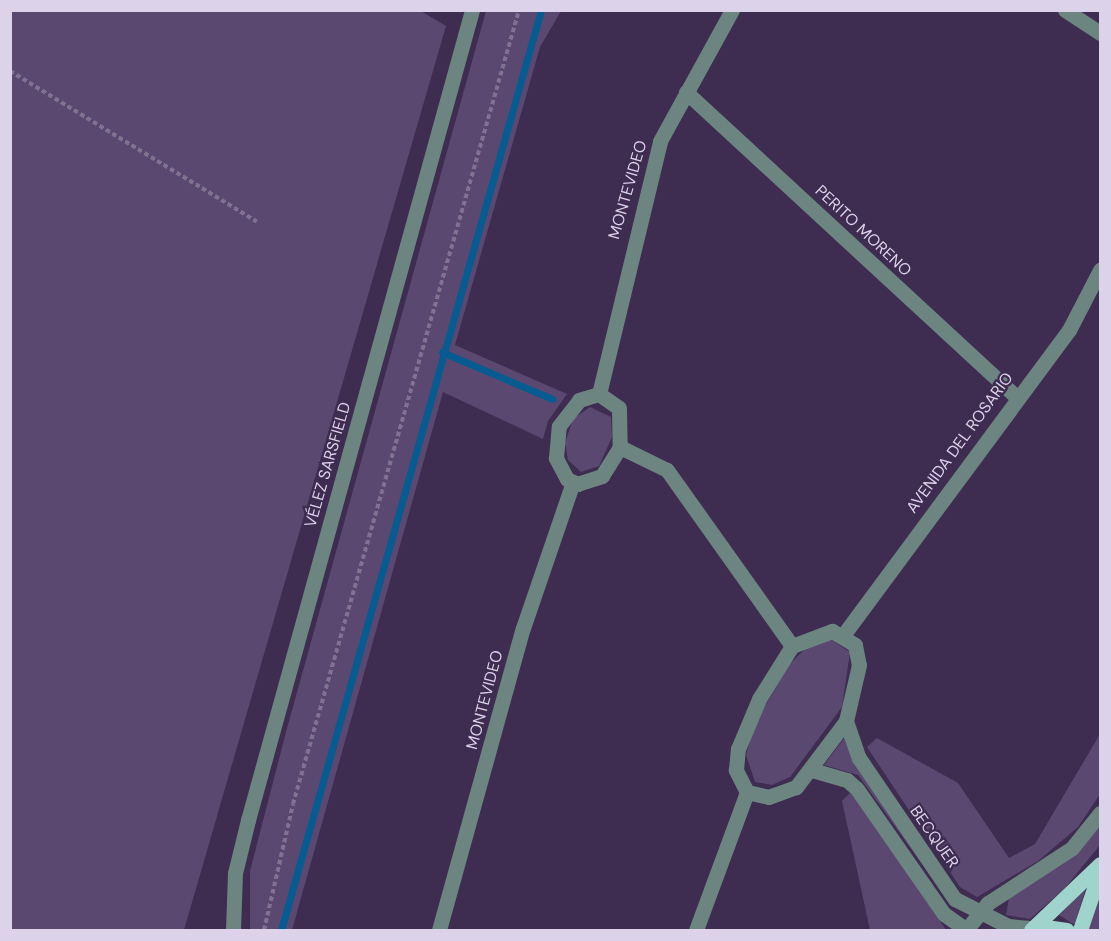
<!DOCTYPE html>
<meta charset="utf-8">
<style>
body{margin:0}
#map{position:relative;width:1111px;height:941px;overflow:hidden;background:#3e2c51;font-family:"DM Sans",sans-serif}
div>[style]{position:absolute}
.green>*{inset:0;background:#5b4871}
.stream>*{height:7px;margin:-3.5px;padding:0 3.5px;transform-origin:3.5px;border-radius:3.5px;background:#065b90}
.path>*{height:4px;margin-top:-2px;transform-origin:0;background:repeating-linear-gradient(90deg,#807291 0 4.5px,transparent 0 7.5px)}
.minor>*{height:15px;margin:-7.5px;padding:0 7.5px;transform-origin:7.5px;border-radius:7.5px;background:#6c8581}
.major>*{height:15px;margin:-7.5px;padding:0 7.5px;transform-origin:7.5px;border-radius:7.5px;background:#9fd4cc}
span{translate:-50% -50%;white-space:nowrap;text-align:center;line-height:1.15;-webkit-text-stroke:4.5px #3e2c51;paint-order:stroke}
.street-label{font-size:16px;color:#dcd2e9}
.frame{position:absolute;inset:0;border:12px solid #dcd2e9;pointer-events:none}
</style>
<div id="map">
<div class="green">
<div style="clip-path:polygon(419px 10px,446px 26px,184px 930px,11px 930px,11px 11px)"></div>
<div style="clip-path:polygon(486px 11px,561px 11px,540px 47px,455px 345px,567px 394px,548px 421px,543px 439px,443px 392px,292px 930px,250px 930px,250px 871px,286px 732px)"></div>
<div style="clip-path:polygon(590px 407px,611px 417px,612px 437px,599px 466px,581px 472px,568px 460px,565px 443px,573px 419px)"></div>
<div style="clip-path:polygon(830px 639px,850px 652px,842px 707px,790px 777px,772px 785px,755px 782px,746px 755px,756px 721px,790px 664px,806px 648px)"></div>
<div style="clip-path:polygon(1100px 734px,1100px 794px,1078px 827px,1038px 861px,977px 897px,960px 887px,867px 747px,877px 738px,958px 783px,1009px 858px,1035px 844px)"></div>
<div style="clip-path:polygon(845px 737px,951px 904px,858px 775px,824px 765px)"></div>
<div style="clip-path:polygon(850px 793px,862px 805px,946px 930px,870px 930px,842px 801px)"></div>
<div style="clip-path:polygon(1100px 822px,1100px 845px,1065px 888px,1030px 919px,1006px 915px,1009px 898px,1068px 859px)"></div>
<div style="clip-path:polygon(1100px 871px,1100px 930px,1080px 930px)"></div>
<div style="clip-path:polygon(1086px 888px,1075px 923px,1073px 924px,1059px 915px)"></div>
</div>
<div class="stream">
<div style="left:442px;top:352px;width:120px;rotate:23.1deg"></div>
<div style="left:281px;top:930px;width:956px;rotate:-74.22deg"></div>
</div>
<div class="path">
<div style="left:10px;top:71px;width:289px;rotate:31.4deg"></div>
<div style="left:264px;top:930px;width:129px;rotate:-77deg"></div>
<div style="left:293px;top:804px;width:826px;rotate:-74.11deg"></div>
</div>
<div class="minor">
<div style="left:1065px;top:10px;width:42px;rotate:33.3deg"></div>
<div style="left:686px;top:92px;width:449px;rotate:42.7deg"></div>
<div style="left:599px;top:394px;width:260px;rotate:-76.4deg"></div>
<div style="left:660px;top:141px;width:149px;rotate:-61.2deg"></div>
<div style="left:599px;top:394px;width:24px;rotate:35deg"></div>
<div style="left:619px;top:408px;width:39px;rotate:89deg"></div>
<div style="left:620px;top:447px;width:34px;rotate:122deg"></div>
<div style="left:602px;top:476px;width:25px;rotate:162deg"></div>
<div style="left:578px;top:484px;width:12px;rotate:-156deg"></div>
<div style="left:567px;top:479px;width:24px;rotate:-118deg"></div>
<div style="left:556px;top:458px;width:32px;rotate:-85deg"></div>
<div style="left:559px;top:426px;width:33px;rotate:-52deg"></div>
<div style="left:579px;top:400px;width:21px;rotate:-17deg"></div>
<div style="left:620px;top:447px;width:52px;rotate:26.1deg"></div>
<div style="left:667px;top:470px;width:216px;rotate:54.6deg"></div>
<div style="left:832px;top:631px;width:27px;rotate:31deg"></div>
<div style="left:855px;top:645px;width:20px;rotate:79deg"></div>
<div style="left:859px;top:665px;width:57px;rotate:103.1deg"></div>
<div style="left:846px;top:721px;width:83px;rotate:127.1deg"></div>
<div style="left:796px;top:787px;width:29px;rotate:160deg"></div>
<div style="left:769px;top:797px;width:23px;rotate:-167deg"></div>
<div style="left:747px;top:792px;width:25px;rotate:-117deg"></div>
<div style="left:736px;top:770px;width:21px;rotate:-85deg"></div>
<div style="left:738px;top:749px;width:54px;rotate:-67.2deg"></div>
<div style="left:759px;top:699px;width:62px;rotate:-58.1deg"></div>
<div style="left:792px;top:646px;width:43px;rotate:-20.6deg"></div>
<div style="left:844px;top:634px;width:378px;rotate:-53.5deg"></div>
<div style="left:1069px;top:330px;width:68px;rotate:-62.7deg"></div>
<div style="left:846px;top:721px;width:39px;rotate:71deg"></div>
<div style="left:859px;top:758px;width:171px;rotate:55.8deg"></div>
<div style="left:955px;top:899px;width:59px;rotate:27deg"></div>
<div style="left:1008px;top:926px;width:25px;rotate:5deg"></div>
<div style="left:812px;top:770px;width:36px;rotate:16deg"></div>
<div style="left:847px;top:780px;width:13px;rotate:42deg"></div>
<div style="left:857px;top:789px;width:152px;rotate:55.2deg"></div>
<div style="left:944px;top:914px;width:28px;rotate:35deg"></div>
<div style="left:233px;top:930px;width:57px;rotate:-88deg"></div>
<div style="left:235px;top:873px;width:55px;rotate:-76.2deg"></div>
<div style="left:248px;top:820px;width:840px;rotate:-74.54deg"></div>
<div style="left:439px;top:930px;width:313px;rotate:-74.5deg"></div>
<div style="left:523px;top:628px;width:154px;rotate:-71.1deg"></div>
<div style="left:696px;top:930px;width:147px;rotate:-69.7deg"></div>
<div style="left:966px;top:930px;width:35px;rotate:-51deg"></div>
<div style="left:988px;top:903px;width:100px;rotate:-33.2deg"></div>
<div style="left:1072px;top:848px;width:45px;rotate:-51.3deg"></div>
</div>
<div class="major">
<div style="left:1038px;top:926px;width:29px;rotate:8deg"></div>
<div style="left:1031px;top:930px;width:95px;rotate:-43.7deg"></div>
<div style="left:1080px;top:930px;width:62px;rotate:-71.3deg"></div>
</div>
<div class="street-label">
<span style="left:628px;top:190px;rotate:-74deg">MONTEVIDEO</span>
<span style="left:863px;top:231px;rotate:43deg">PERITO MORENO</span>
<span style="left:960px;top:443px;rotate:-54deg">AVENIDA DEL ROSARIO</span>
<span style="left:328px;top:465px;rotate:-74deg">VÉLEZ SARSFIELD</span>
<span style="left:485px;top:700px;rotate:-75deg">MONTEVIDEO</span>
<span style="left:934px;top:837px;rotate:55deg">BECQUER</span>
</div>
<div class="frame"></div>
</div>
